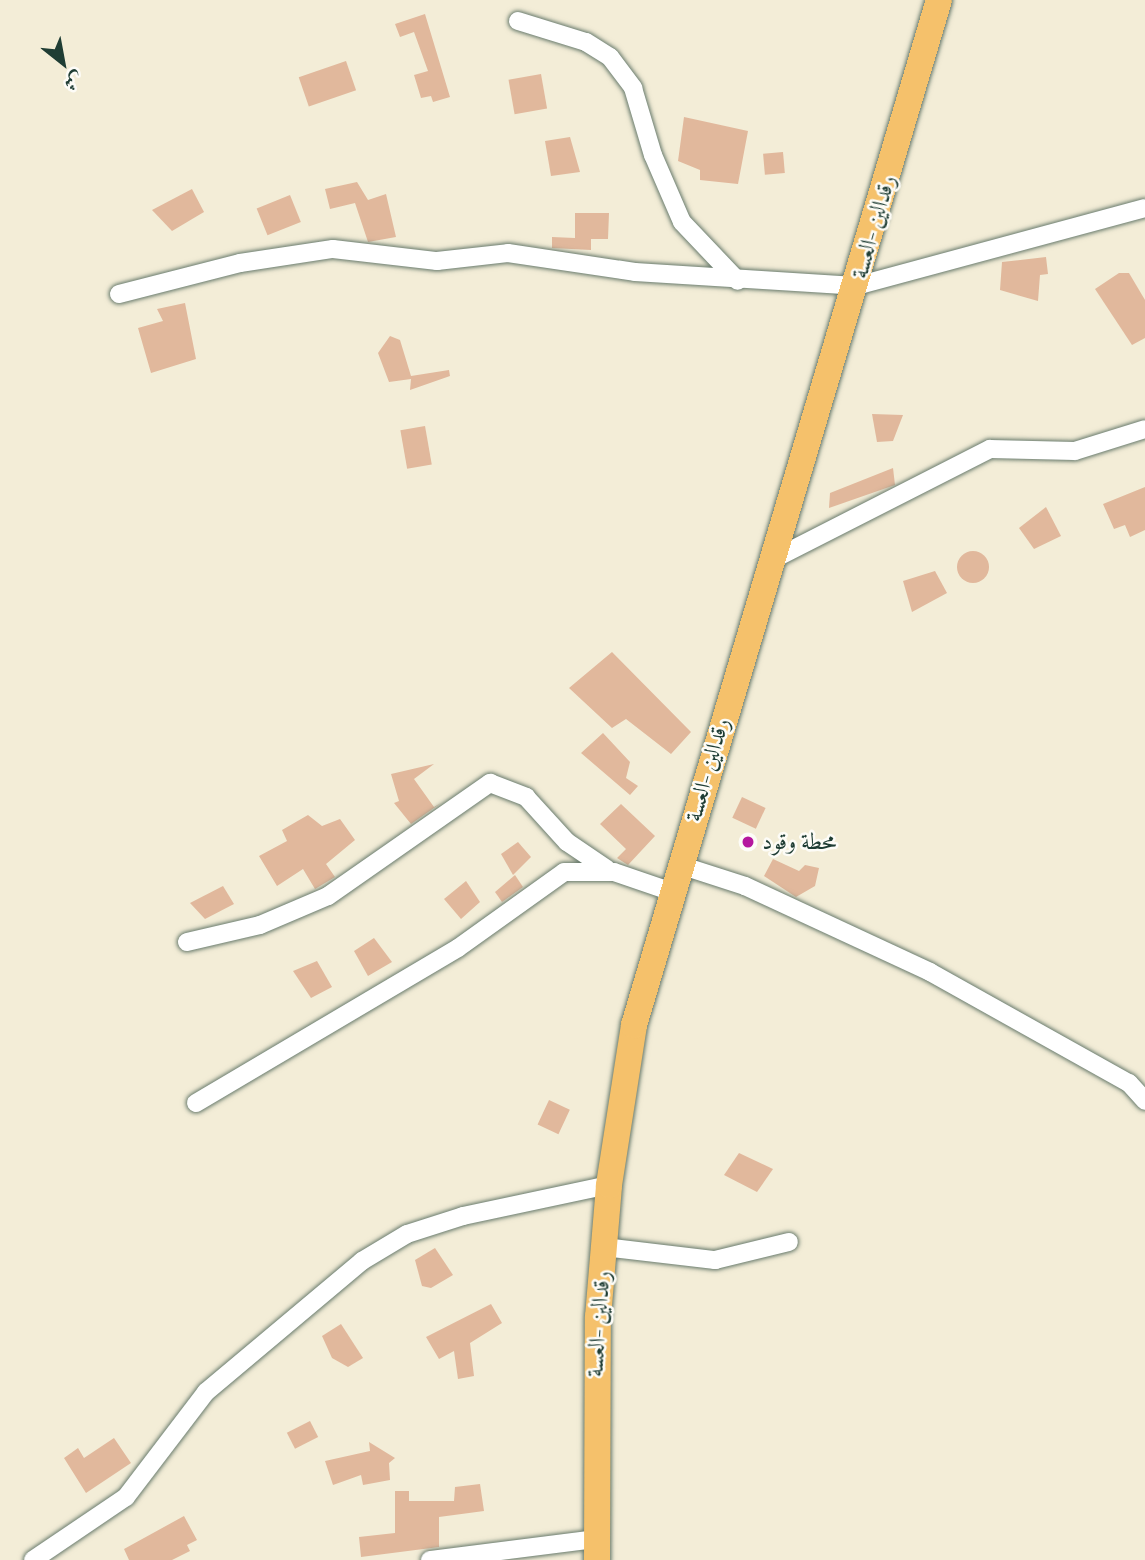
<!DOCTYPE html>
<meta charset="utf-8">
<style>
body{margin:0}
#map{position:relative;width:1145px;height:1560px;overflow:hidden;background:#f3edd7;font-family:"Libre Bodoni",Amiri,serif}
div>[style]{position:absolute}
.building>*{inset:0;background:#e1b89c;transform-origin:0 0}
.round{border-radius:50%}
.roads{filter:drop-shadow(0 0 2px #697b6d) drop-shadow(0 0 2px #697b6d)}
.street>*{height:18px;margin:-9px;padding:0 9px;transform-origin:9px;border-radius:9px;background:#fff}
.primary>*{height:26px;margin:-13px;padding:0 13px;transform-origin:13px;border-radius:13px;background:#f5c16b}
.dots>*{width:19px;height:19px;translate:-50% -50%;box-sizing:border-box;border:4px solid #fdfcf7;border-radius:50%}
span{translate:-50% -50%;white-space:nowrap;text-align:center;line-height:1.15;-webkit-text-stroke:5px #fdfcf7;paint-order:stroke}
.street-label{font-size:23px;color:#1f3d34}
.poi-label{font-size:23px;color:#1f3d34}
.left{translate:0 -50%;text-align:left}
.north{position:absolute;left:28px;top:28px;width:70px;height:70px;-webkit-text-stroke:5px #fdfcf7;paint-order:stroke;rotate:149deg;font-size:19px;font-weight:700;line-height:28px;text-align:center;color:#1f3d34}
.north::after{content:'';display:block;margin:auto;width:24px;height:32px;background:#1f3d34;clip-path:polygon(50% 0,100% 100%,50% 72%,0 100%)}
</style>
<div id="map">
<div class="building">
<div style="clip-path:polygon(425px 14px,450px 97px,433px 102px,431px 96px,421px 98px,414px 75px,428px 71px,414px 32px,400px 37px,395px 24px)"></div>
<div style="left:346px;top:61px;width:31px;height:50px;rotate:71deg"></div>
<div style="left:541px;top:74px;width:35px;height:33px;rotate:80deg"></div>
<div style="clip-path:polygon(684px 117px,748px 131px,738px 184px,700px 180px,700px 170px,678px 161px)"></div>
<div style="clip-path:polygon(570px 137px,580px 172px,551px 176px,545px 141px)"></div>
<div style="left:783px;top:152px;width:21px;height:20px;rotate:85deg"></div>
<div style="clip-path:polygon(357px 182px,368px 200px,386px 194px,396px 237px,368px 242px,355px 203px,330px 209px,325px 189px)"></div>
<div style="clip-path:polygon(192px 189px,204px 212px,172px 231px,152px 210px)"></div>
<div style="left:290px;top:195px;width:29px;height:36px;rotate:68deg"></div>
<div style="clip-path:polygon(575px 213px,609px 213px,608px 239px,591px 239px,591px 250px,552px 248px,552px 237px,575px 238px)"></div>
<div style="clip-path:polygon(1046px 257px,1048px 274px,1040px 275px,1038px 301px,1000px 290px,1002px 262px)"></div>
<div style="clip-path:polygon(1119px 273px,1129px 273px,1145px 300px,1145px 338px,1132px 345px,1095px 289px)"></div>
<div style="clip-path:polygon(185px 303px,196px 359px,151px 373px,138px 328px,163px 321px,157px 309px)"></div>
<div style="clip-path:polygon(390px 336px,400px 340px,411px 376px,449px 370px,450px 376px,410px 390px,411px 379px,389px 382px,378px 353px)"></div>
<div style="clip-path:polygon(872px 414px,903px 415px,893px 441px,877px 442px)"></div>
<div style="left:425px;top:426px;width:39px;height:25px;rotate:80deg"></div>
<div style="clip-path:polygon(893px 468px,895px 485px,829px 508px,830px 493px)"></div>
<div style="clip-path:polygon(1145px 487px,1145px 530px,1130px 537px,1125px 525px,1114px 529px,1103px 504px)"></div>
<div style="clip-path:polygon(1046px 507px,1061px 536px,1034px 549px,1019px 528px)"></div>
<div class="round" style="left:957px;top:551px;width:32px;height:32px"></div>
<div style="clip-path:polygon(935px 571px,947px 593px,912px 612px,903px 581px)"></div>
<div style="clip-path:polygon(612px 652px,691px 732px,671px 754px,626px 719px,612px 728px,569px 688px)"></div>
<div style="clip-path:polygon(603px 733px,630px 762px,626px 778px,638px 786px,630px 795px,581px 753px)"></div>
<div style="clip-path:polygon(434px 764px,414px 779px,434px 807px,441px 803px,411px 824px,394px 803px,399px 801px,391px 774px)"></div>
<div style="left:742px;top:797px;width:26px;height:23px;rotate:25deg"></div>
<div style="clip-path:polygon(621px 804px,655px 836px,628px 865px,617px 858px,626px 849px,600px 824px)"></div>
<div style="clip-path:polygon(308px 815px,322px 826px,340px 819px,355px 840px,326px 864px,335px 877px,315px 889px,303px 869px,277px 886px,259px 856px,287px 841px,282px 830px)"></div>
<div style="clip-path:polygon(518px 842px,531px 857px,513px 875px,501px 854px)"></div>
<div style="clip-path:polygon(773px 859px,799px 871px,805px 865px,819px 868px,815px 886px,796px 897px,764px 876px)"></div>
<div style="clip-path:polygon(515px 875px,523px 887px,502px 902px,495px 892px)"></div>
<div style="clip-path:polygon(466px 881px,480px 902px,461px 919px,444px 899px)"></div>
<div style="clip-path:polygon(223px 886px,234px 904px,205px 919px,190px 903px)"></div>
<div style="clip-path:polygon(374px 938px,392px 962px,368px 976px,354px 951px)"></div>
<div style="clip-path:polygon(317px 961px,332px 987px,311px 998px,293px 971px)"></div>
<div style="left:549px;top:1100px;width:23px;height:27px;rotate:25deg"></div>
<div style="clip-path:polygon(739px 1153px,773px 1169px,757px 1192px,724px 1175px)"></div>
<div style="clip-path:polygon(435px 1248px,453px 1275px,431px 1288px,422px 1286px,415px 1260px)"></div>
<div style="clip-path:polygon(491px 1304px,502px 1323px,470px 1343px,474px 1376px,458px 1379px,454px 1351px,439px 1359px,426px 1337px)"></div>
<div style="clip-path:polygon(341px 1324px,363px 1358px,348px 1367px,332px 1358px,322px 1336px)"></div>
<div style="left:310px;top:1421px;width:18px;height:26px;rotate:63deg"></div>
<div style="clip-path:polygon(114px 1438px,131px 1463px,86px 1493px,64px 1458px,78px 1448px,84px 1458px)"></div>
<div style="clip-path:polygon(369px 1442px,395px 1458px,389px 1463px,390px 1480px,363px 1485px,361px 1475px,333px 1485px,325px 1461px,370px 1451px)"></div>
<div style="clip-path:polygon(480px 1484px,484px 1511px,439px 1517px,439px 1547px,361px 1557px,359px 1537px,395px 1533px,395px 1491px,409px 1491px,409px 1501px,454px 1501px,455px 1487px)"></div>
<div style="clip-path:polygon(184px 1516px,197px 1540px,187px 1545px,190px 1551px,172px 1560px,129px 1560px,124px 1549px)"></div>
</div>
<div class="roads">
<div class="street">
<div style="left:518px;top:21px;width:71px;rotate:17.2deg"></div>
<div style="left:586px;top:42px;width:28px;rotate:32deg"></div>
<div style="left:610px;top:57px;width:39px;rotate:53deg"></div>
<div style="left:633px;top:88px;width:70px;rotate:73.4deg"></div>
<div style="left:653px;top:155px;width:73px;rotate:66.6deg"></div>
<div style="left:682px;top:222px;width:81px;rotate:46.5deg"></div>
<div style="left:119px;top:294px;width:125px;rotate:-14.4deg"></div>
<div style="left:240px;top:263px;width:94px;rotate:-8.6deg"></div>
<div style="left:333px;top:249px;width:105px;rotate:6.6deg"></div>
<div style="left:437px;top:261px;width:71px;rotate:-6.4deg"></div>
<div style="left:508px;top:253px;width:128px;rotate:8.5deg"></div>
<div style="left:635px;top:272px;width:221px;rotate:3.6deg"></div>
<div style="left:856px;top:286px;width:299px;rotate:-15.1deg"></div>
<div style="left:770px;top:561px;width:247px;rotate:-27deg"></div>
<div style="left:990px;top:449px;width:85px;rotate:1.3deg"></div>
<div style="left:1075px;top:451px;width:73px;rotate:-17.4deg"></div>
<div style="left:680px;top:865px;width:68px;rotate:17.9deg"></div>
<div style="left:745px;top:886px;width:204px;rotate:24.9deg"></div>
<div style="left:930px;top:972px;width:228px;rotate:29.2deg"></div>
<div style="left:1129px;top:1083px;width:24px;rotate:48deg"></div>
<div style="left:187px;top:942px;width:75px;rotate:-13.1deg"></div>
<div style="left:260px;top:925px;width:74px;rotate:-23.1deg"></div>
<div style="left:328px;top:896px;width:198px;rotate:-34.9deg"></div>
<div style="left:490px;top:783px;width:39px;rotate:21deg"></div>
<div style="left:526px;top:797px;width:61px;rotate:47.7deg"></div>
<div style="left:567px;top:842px;width:48px;rotate:34deg"></div>
<div style="left:196px;top:1103px;width:304px;rotate:-30.6deg"></div>
<div style="left:458px;top:948px;width:130px;rotate:-35.6deg"></div>
<div style="left:564px;top:872px;width:50px"></div>
<div style="left:614px;top:872px;width:61px;rotate:19deg"></div>
<div style="left:604px;top:1247px;width:112px;rotate:6.7deg"></div>
<div style="left:715px;top:1260px;width:76px;rotate:-13.7deg"></div>
<div style="left:33px;top:1560px;width:112px;rotate:-34.1deg"></div>
<div style="left:126px;top:1497px;width:132px;rotate:-52.7deg"></div>
<div style="left:206px;top:1392px;width:204px;rotate:-40deg"></div>
<div style="left:362px;top:1261px;width:52px;rotate:-31deg"></div>
<div style="left:407px;top:1234px;width:59px;rotate:-17.8deg"></div>
<div style="left:463px;top:1216px;width:149px;rotate:-12deg"></div>
<div style="left:430px;top:1560px;width:167px;rotate:-7.2deg"></div>
</div>
<div class="primary">
<div style="left:597px;top:1560px;width:243px;rotate:-89.8deg"></div>
<div style="left:598px;top:1317px;width:132px;rotate:-85.2deg"></div>
<div style="left:609px;top:1185px;width:162px;rotate:-81.1deg"></div>
<div style="left:634px;top:1025px;width:1069px;rotate:-73.43deg"></div>
</div>
</div>
<div class="dots">
<div style="left:748px;top:842px;background:#b5179e"></div>
</div>
<div class="street-label">
<span style="left:874px;top:227px;rotate:-74deg">رقدالين -العسة</span>
<span style="left:708px;top:770px;rotate:-74deg">رقدالين -العسة</span>
<span style="left:599px;top:1324px;rotate:-86deg">رقدالين -العسة</span>
</div>
<div class="poi-label">
<span class="left" style="left:762px;top:842px">محطة وقود</span>
</div>
<div class="north">ش</div>
</div>
